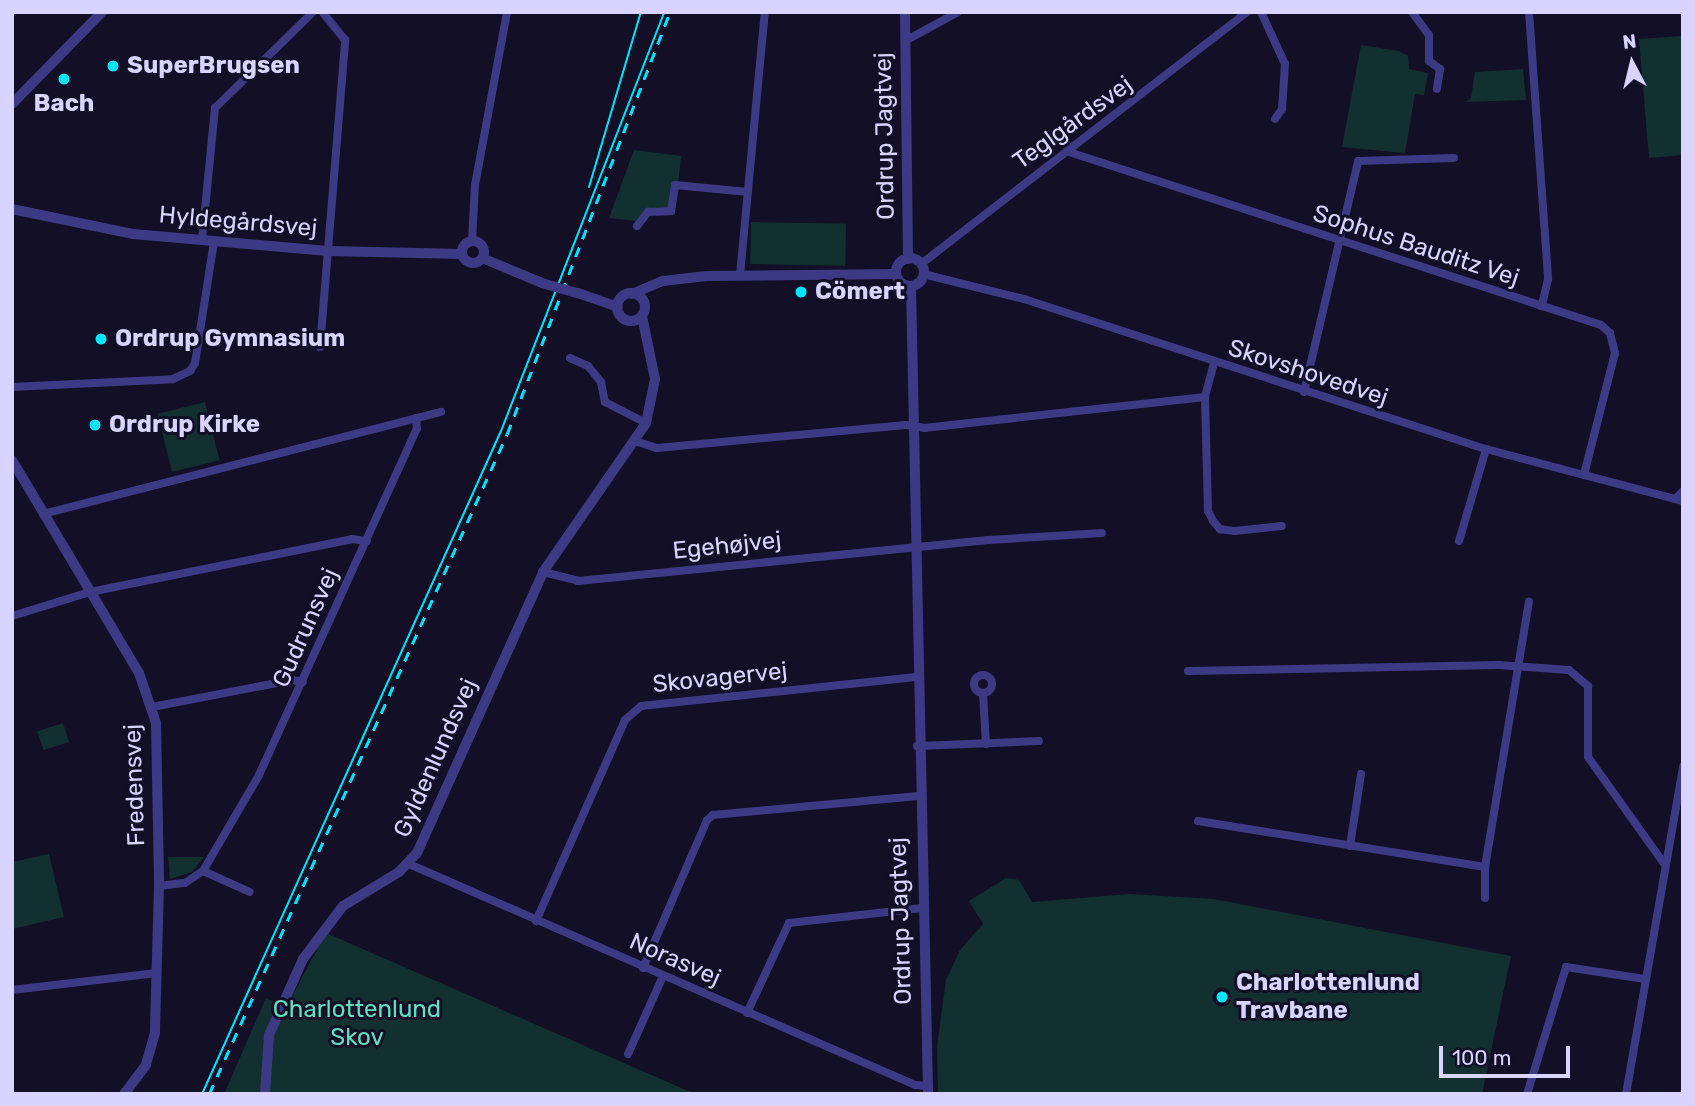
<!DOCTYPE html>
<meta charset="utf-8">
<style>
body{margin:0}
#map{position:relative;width:1695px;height:1106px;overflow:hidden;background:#130f26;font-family:Rubik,sans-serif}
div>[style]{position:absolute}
.green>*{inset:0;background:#12302f;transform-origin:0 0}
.minor>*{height:8px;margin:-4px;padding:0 4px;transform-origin:4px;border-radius:4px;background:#3d3a85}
.minor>.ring{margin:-4px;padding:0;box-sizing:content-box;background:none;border:8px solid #3d3a85;border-radius:50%}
.tertiary>*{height:10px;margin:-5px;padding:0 5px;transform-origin:5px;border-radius:5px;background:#3d3a85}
.tertiary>.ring{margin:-5px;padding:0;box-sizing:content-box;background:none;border:10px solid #3d3a85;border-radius:50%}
.tram>*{height:2px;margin:-1px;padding:0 1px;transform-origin:1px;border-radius:1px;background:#00e5ff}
.rail>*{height:2.5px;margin-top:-1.25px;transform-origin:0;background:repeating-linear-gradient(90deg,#00e5ff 0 10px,transparent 0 19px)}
.tertiary-bridge>*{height:10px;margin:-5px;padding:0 5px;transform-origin:5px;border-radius:5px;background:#3d3a85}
.dots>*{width:19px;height:19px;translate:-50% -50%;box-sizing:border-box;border:4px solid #130f26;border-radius:50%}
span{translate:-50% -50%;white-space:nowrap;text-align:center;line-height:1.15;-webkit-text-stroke:6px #130f26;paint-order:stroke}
.poi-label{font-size:24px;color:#d9d4ff;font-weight:700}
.left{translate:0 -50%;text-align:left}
.street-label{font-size:24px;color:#d9d4ff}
.park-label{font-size:24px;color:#5fe0c0}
.frame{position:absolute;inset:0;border:14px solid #d9d4ff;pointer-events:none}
.north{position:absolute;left:1597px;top:28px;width:70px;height:70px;-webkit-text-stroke:5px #130f26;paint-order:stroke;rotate:353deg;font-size:19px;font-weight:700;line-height:28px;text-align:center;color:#d9d4ff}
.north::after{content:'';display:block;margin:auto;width:24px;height:32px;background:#d9d4ff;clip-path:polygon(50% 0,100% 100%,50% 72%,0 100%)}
.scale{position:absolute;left:1439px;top:1046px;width:131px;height:32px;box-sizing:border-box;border:4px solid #d9d4ff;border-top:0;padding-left:9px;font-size:21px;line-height:24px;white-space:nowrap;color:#d9d4ff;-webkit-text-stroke:5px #130f26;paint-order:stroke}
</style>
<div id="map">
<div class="green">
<div style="clip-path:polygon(1683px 36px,1683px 155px,1649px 158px,1639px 39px)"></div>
<div style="clip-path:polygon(1361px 45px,1399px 51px,1408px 56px,1409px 69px,1428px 73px,1424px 95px,1415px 94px,1405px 153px,1342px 147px)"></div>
<div style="clip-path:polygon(1523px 69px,1526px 100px,1466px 102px,1471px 98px,1475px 72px)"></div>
<div style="clip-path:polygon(634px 150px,681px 156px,675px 214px,647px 213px,645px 222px,609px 218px)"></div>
<div style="left:751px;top:222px;width:95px;height:42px;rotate:1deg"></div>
<div style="left:205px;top:402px;width:60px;height:49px;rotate:76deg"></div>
<div style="left:63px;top:723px;width:20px;height:27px;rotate:72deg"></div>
<div style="clip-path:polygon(49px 854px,64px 917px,12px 929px,12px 862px)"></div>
<div style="clip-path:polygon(168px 857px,204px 857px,192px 872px,170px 879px)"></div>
<div style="clip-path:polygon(1006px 878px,1019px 880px,1032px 902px,1130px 894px,1214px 899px,1511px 956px,1482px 1094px,938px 1094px,937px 1047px,946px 980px,960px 950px,983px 924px,969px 901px)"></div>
<div style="clip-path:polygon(326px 933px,695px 1094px,224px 1094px,266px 998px,286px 1007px)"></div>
</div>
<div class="minor">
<div style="left:1261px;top:12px;width:57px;rotate:65.2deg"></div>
<div style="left:1285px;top:64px;width:45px;rotate:93.8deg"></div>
<div style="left:1282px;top:109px;width:12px;rotate:125deg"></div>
<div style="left:1412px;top:12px;width:29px;rotate:54deg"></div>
<div style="left:1429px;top:35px;width:26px;rotate:90deg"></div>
<div style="left:1429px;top:61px;width:14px;rotate:36deg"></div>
<div style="left:1440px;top:69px;width:20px;rotate:99deg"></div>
<div style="left:1529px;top:12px;width:268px;rotate:85.9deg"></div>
<div style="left:1548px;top:279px;width:28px;rotate:103deg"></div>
<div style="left:905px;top:41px;width:60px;rotate:-28.7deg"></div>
<div style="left:1069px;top:152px;width:559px;rotate:18.01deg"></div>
<div style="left:1601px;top:325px;width:12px;rotate:42deg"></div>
<div style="left:1610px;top:333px;width:21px;rotate:76deg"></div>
<div style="left:1615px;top:353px;width:126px;rotate:104.3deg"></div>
<div style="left:637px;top:226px;width:18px;rotate:-52deg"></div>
<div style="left:648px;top:212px;width:23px;rotate:-2deg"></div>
<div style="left:671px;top:211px;width:26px;rotate:-81deg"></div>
<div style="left:675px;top:185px;width:73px;rotate:5.5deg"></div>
<div style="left:202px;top:240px;width:133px;rotate:-84.4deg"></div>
<div style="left:215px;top:108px;width:137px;rotate:-44.4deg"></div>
<div style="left:472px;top:242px;width:57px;rotate:-87deg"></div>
<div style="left:475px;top:185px;width:176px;rotate:-79.5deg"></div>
<div style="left:921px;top:264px;width:412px;rotate:-37.7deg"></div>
<div style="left:923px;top:274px;width:104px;rotate:13.9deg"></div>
<div style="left:1024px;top:299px;width:486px;rotate:18deg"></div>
<div style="left:1486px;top:449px;width:204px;rotate:14.8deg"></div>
<div style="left:740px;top:275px;width:264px;rotate:-84.6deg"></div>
<div style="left:320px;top:347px;width:308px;rotate:-85.3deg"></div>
<div style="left:345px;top:40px;width:36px;rotate:-129deg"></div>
<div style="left:570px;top:358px;width:20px;rotate:24deg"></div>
<div style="left:588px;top:366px;width:21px;rotate:51deg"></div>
<div style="left:601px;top:382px;width:20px;rotate:79deg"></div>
<div style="left:605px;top:402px;width:46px;rotate:27.1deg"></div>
<div style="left:1214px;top:363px;width:35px;rotate:105deg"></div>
<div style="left:1205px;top:397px;width:114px;rotate:88.5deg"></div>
<div style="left:1208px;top:511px;width:11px;rotate:63deg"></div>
<div style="left:1213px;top:521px;width:11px;rotate:49deg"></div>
<div style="left:1220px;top:529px;width:15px;rotate:8deg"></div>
<div style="left:1235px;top:531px;width:47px;rotate:-6.1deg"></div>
<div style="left:12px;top:387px;width:161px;rotate:-2.8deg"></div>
<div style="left:173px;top:379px;width:19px;rotate:-25deg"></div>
<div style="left:190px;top:371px;width:9px;rotate:-58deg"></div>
<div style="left:195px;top:363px;width:123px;rotate:-81.1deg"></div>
<div style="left:1304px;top:392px;width:237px;rotate:-76.8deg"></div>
<div style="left:1358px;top:161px;width:96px;rotate:-1.8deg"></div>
<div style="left:635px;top:441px;width:23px;rotate:18deg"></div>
<div style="left:657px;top:448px;width:250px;rotate:-5.3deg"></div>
<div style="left:906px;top:425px;width:18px;rotate:9deg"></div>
<div style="left:924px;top:428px;width:283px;rotate:-6.3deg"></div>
<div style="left:1675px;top:499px;width:11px;rotate:-45deg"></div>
<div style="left:43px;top:514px;width:411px;rotate:-14.4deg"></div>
<div style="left:1459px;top:541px;width:96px;rotate:-73.6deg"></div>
<div style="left:543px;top:572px;width:36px;rotate:14deg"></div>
<div style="left:578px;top:581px;width:412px;rotate:-5.7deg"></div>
<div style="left:988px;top:540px;width:114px;rotate:-3.5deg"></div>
<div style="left:12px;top:616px;width:82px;rotate:-17.1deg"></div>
<div style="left:90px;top:592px;width:267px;rotate:-11.4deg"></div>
<div style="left:352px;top:539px;width:15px;rotate:8deg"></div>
<div style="left:1188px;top:671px;width:311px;rotate:-1.1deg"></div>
<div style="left:1499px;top:665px;width:70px;rotate:4.1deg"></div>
<div style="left:1569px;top:670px;width:25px;rotate:40deg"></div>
<div style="left:1588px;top:686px;width:71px;rotate:90deg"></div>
<div style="left:1588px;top:757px;width:133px;rotate:54.5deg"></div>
<div class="ring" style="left:974px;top:675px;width:10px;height:10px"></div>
<div style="left:983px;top:693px;width:51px;rotate:86.6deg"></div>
<div style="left:152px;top:707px;width:143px;rotate:-10.9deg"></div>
<div style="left:292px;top:680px;width:11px;rotate:10deg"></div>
<div style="left:917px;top:746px;width:122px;rotate:-2.3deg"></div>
<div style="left:1198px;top:821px;width:291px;rotate:9.1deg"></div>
<div style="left:1485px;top:867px;width:269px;rotate:-80.6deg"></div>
<div style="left:1350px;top:846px;width:73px;rotate:-81.3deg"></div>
<div style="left:409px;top:864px;width:552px;rotate:23.59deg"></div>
<div style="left:915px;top:1085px;width:12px;rotate:5deg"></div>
<div style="left:1485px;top:867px;width:31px;rotate:90deg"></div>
<div style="left:203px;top:871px;width:51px;rotate:24.1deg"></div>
<div style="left:159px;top:886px;width:26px;rotate:-7deg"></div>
<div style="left:185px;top:883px;width:22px;rotate:-34deg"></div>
<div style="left:203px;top:871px;width:111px;rotate:-59.7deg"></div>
<div style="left:259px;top:775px;width:380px;rotate:-65.5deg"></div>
<div style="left:417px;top:429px;width:11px;rotate:-95deg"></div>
<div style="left:536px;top:921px;width:220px;rotate:-66.1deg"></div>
<div style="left:625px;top:720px;width:21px;rotate:-41deg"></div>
<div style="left:641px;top:706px;width:279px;rotate:-6deg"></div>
<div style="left:643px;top:968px;width:161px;rotate:-66.6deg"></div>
<div style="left:707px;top:820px;width:8px;rotate:-40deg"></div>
<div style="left:713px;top:815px;width:206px;rotate:-5.3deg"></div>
<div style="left:12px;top:990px;width:146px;rotate:-6.7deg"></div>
<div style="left:747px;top:1013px;width:99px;rotate:-65deg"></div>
<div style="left:789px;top:923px;width:134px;rotate:-6.4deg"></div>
<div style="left:628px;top:1054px;width:85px;rotate:-65.8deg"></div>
<div style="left:1527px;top:1094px;width:133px;rotate:-72.9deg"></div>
<div style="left:1566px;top:967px;width:80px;rotate:8.6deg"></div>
<div style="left:1626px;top:1094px;width:333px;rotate:-80.1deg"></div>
</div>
<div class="tertiary">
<div style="left:905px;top:12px;width:247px;rotate:89.3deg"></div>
<div style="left:12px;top:104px;width:129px;rotate:-45.6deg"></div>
<div style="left:12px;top:209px;width:124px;rotate:11.7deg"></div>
<div style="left:133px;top:234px;width:196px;rotate:5deg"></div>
<div style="left:328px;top:251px;width:134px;rotate:1.3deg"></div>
<div class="ring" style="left:462px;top:241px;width:12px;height:12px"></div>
<div style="left:482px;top:258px;width:65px;rotate:22.6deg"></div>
<div class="ring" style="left:896px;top:258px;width:18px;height:18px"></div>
<div style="left:911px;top:286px;width:808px;rotate:88.79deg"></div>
<div style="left:578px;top:293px;width:42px;rotate:19.3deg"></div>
<div class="ring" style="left:617px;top:293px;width:18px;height:18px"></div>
<div style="left:632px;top:294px;width:34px;rotate:-23deg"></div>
<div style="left:663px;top:281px;width:44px;rotate:-6.5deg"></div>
<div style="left:707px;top:276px;width:189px;rotate:-0.6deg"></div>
<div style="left:12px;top:460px;width:248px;rotate:59.2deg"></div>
<div style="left:139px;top:673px;width:53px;rotate:71.2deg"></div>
<div style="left:156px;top:723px;width:163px;rotate:88.9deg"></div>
<div style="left:159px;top:886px;width:147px;rotate:91.6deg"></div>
<div style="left:155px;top:1033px;width:33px;rotate:106deg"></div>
<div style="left:146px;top:1065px;width:36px;rotate:127deg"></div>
<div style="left:265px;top:1094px;width:59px;rotate:-86.1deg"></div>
<div style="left:269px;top:1035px;width:83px;rotate:-65.9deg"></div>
<div style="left:303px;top:959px;width:66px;rotate:-53deg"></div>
<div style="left:343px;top:906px;width:66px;rotate:-31.3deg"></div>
<div style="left:399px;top:872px;width:26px;rotate:-47deg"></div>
<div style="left:417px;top:853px;width:308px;rotate:-65.8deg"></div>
<div style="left:543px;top:572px;width:181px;rotate:-55.3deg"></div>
<div style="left:646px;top:423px;width:45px;rotate:-78.4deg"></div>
<div style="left:655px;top:379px;width:64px;rotate:-101.7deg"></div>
</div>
<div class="tram">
<div style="left:589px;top:187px;width:183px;rotate:-73.5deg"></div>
<div style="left:202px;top:1094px;width:727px;rotate:-65.73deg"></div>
<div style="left:501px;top:431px;width:450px;rotate:-68.7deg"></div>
</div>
<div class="rail">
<div style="left:209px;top:1094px;width:724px;rotate:-65.7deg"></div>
<div style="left:507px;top:434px;width:452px;rotate:-68.9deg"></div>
</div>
<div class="tertiary-bridge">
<div style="left:542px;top:283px;width:37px;rotate:16deg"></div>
</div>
<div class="dots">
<div style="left:113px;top:66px;background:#00e5ff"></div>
<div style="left:64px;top:79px;background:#00e5ff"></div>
<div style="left:801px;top:292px;background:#00e5ff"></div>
<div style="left:101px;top:339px;background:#00e5ff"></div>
<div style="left:95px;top:425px;background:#00e5ff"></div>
<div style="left:1222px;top:997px;background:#00e5ff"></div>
</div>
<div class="poi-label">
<span class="left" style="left:127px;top:66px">SuperBrugsen</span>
<span style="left:64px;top:104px">Bach</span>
<span class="left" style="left:815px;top:292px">Cömert</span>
<span class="left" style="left:115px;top:339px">Ordrup Gymnasium</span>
<span class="left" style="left:109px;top:425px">Ordrup Kirke</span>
<span class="left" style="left:1236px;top:997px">Charlottenlund<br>Travbane</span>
</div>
<div class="street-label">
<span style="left:1073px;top:123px;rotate:-36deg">Teglgårdsvej</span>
<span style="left:885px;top:136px;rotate:-91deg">Ordrup Jagtvej</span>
<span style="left:238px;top:222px;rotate:5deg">Hyldegårdsvej</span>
<span style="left:1416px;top:246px;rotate:18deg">Sophus Bauditz Vej</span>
<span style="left:1308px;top:373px;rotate:18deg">Skovshovedvej</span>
<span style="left:727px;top:546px;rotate:-6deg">Egehøjvej</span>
<span style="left:306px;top:628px;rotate:-66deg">Gudrunsvej</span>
<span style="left:720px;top:678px;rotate:-6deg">Skovagervej</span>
<span style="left:436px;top:758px;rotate:-66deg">Gyldenlundsvej</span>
<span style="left:135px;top:785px;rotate:-92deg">Fredensvej</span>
<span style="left:901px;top:921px;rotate:-92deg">Ordrup Jagtvej</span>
<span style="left:675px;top:960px;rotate:24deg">Norasvej</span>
</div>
<div class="park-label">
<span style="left:357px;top:1024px">Charlottenlund<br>Skov</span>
</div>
<div class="frame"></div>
<div class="north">N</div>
<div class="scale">100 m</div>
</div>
